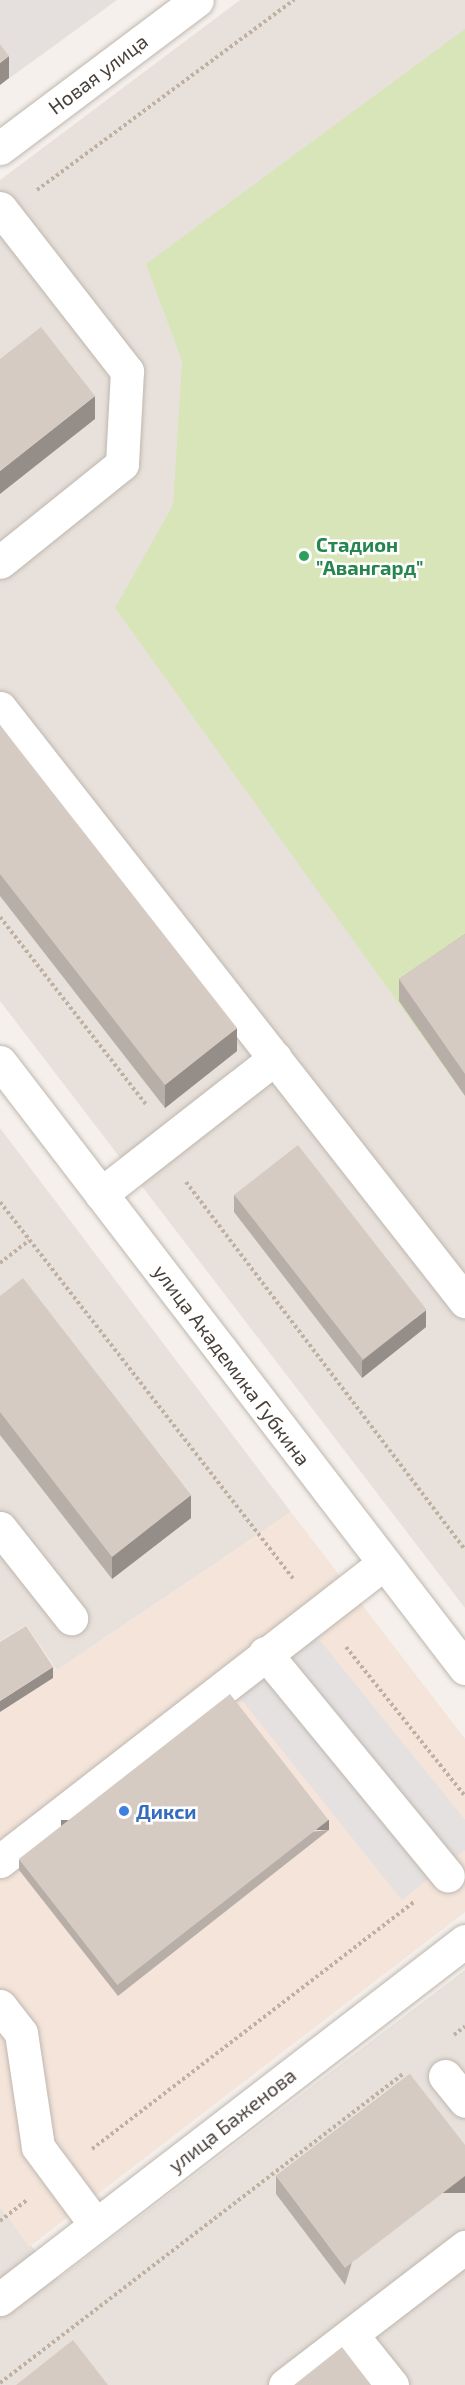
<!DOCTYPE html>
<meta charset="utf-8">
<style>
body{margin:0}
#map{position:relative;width:465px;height:2385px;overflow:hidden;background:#f5f0ec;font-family:"Exo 2",sans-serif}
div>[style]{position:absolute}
.residential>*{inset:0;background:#e8e1db}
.commercial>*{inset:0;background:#f4e4da}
.industrial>*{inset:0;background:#e5e0dd}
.green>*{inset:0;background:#d8e5b9}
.parking>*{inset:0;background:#e4e1e0}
.path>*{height:4px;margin-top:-2px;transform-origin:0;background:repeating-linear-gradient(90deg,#c0b0a2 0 3px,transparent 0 6px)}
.roads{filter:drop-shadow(0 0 2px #bfb7af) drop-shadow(0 0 2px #bfb7af)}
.minor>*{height:33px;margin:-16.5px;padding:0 16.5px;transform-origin:16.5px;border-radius:16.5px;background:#fff}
.wall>*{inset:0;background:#b7afa7}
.shaded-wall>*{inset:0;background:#958e88;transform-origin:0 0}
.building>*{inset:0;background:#d5cbc2;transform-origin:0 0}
.dots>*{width:16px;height:16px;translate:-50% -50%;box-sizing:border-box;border:3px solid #fff;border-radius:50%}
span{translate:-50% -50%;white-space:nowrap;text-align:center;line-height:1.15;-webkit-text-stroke:5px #fff;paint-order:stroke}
.street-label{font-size:20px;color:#49403a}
.leisure-label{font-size:20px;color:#27864d;font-weight:700}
.left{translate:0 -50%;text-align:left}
.shop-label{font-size:20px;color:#366cbe;font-weight:700}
</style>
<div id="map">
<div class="residential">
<div style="clip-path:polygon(240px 0,465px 0,465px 1608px,0 1001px,0 180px)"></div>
<div style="clip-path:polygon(0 1128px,291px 1512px,57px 1670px,26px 1625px,0 1641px)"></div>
<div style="clip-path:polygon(465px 1970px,465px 2385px,0 2385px,0 2207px,58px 2279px)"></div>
</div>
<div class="commercial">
<div style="clip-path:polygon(291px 1512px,465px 1739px,465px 1912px,29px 2247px,0 2207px,0 1641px,26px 1625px,57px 1670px)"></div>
</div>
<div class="industrial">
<div style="clip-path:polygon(0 0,117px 0,0 85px)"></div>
</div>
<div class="green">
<div style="clip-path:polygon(465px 29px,465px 1096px,115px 608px,173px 505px,182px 361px,146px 264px)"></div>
</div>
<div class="parking">
<div style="clip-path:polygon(314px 1633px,465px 1820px,465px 1850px,402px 1900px,237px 1694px)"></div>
</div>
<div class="path">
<div style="left:37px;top:190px;width:320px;rotate:-36.5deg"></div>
<div style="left:0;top:917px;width:239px;rotate:52.1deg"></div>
<div style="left:186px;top:1182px;width:462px;rotate:52.8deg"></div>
<div style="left:0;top:1202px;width:477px;rotate:52.1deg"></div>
<div style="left:0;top:1263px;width:37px;rotate:-38deg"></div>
<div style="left:346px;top:1647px;width:191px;rotate:51.4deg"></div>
<div style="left:454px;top:2035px;width:14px;rotate:-39deg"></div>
<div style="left:92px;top:2149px;width:406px;rotate:-37.5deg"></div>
<div style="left:0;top:2221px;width:34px;rotate:-38deg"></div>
<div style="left:0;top:2383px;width:508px;rotate:-37.48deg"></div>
</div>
<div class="roads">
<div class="minor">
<div style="left:0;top:148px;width:246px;rotate:-36.9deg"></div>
<div style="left:0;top:208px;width:207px;rotate:52.1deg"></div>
<div style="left:127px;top:371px;width:93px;rotate:93.1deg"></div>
<div style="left:122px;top:464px;width:156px;rotate:141.2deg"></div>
<div style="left:0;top:708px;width:754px;rotate:51.9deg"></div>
<div style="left:0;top:1062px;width:764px;rotate:52.5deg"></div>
<div style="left:101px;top:1194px;width:221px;rotate:-38deg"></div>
<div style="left:0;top:1528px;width:115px;rotate:51.7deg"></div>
<div style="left:265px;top:1653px;width:288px;rotate:50.6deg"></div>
<div style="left:0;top:1861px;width:486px;rotate:-37.8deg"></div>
<div style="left:0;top:2006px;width:34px;rotate:52deg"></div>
<div style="left:21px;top:2033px;width:115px;rotate:81.5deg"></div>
<div style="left:38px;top:2147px;width:97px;rotate:53.4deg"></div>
<div style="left:445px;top:2076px;width:32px;rotate:51deg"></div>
<div style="left:0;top:2299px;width:587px;rotate:-37.59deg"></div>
<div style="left:352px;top:2335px;width:64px;rotate:51.3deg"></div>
<div style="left:285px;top:2385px;width:227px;rotate:-37.5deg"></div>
</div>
</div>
<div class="wall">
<div style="clip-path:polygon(0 725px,237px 1051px,165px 1108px,0 896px)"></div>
<div style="clip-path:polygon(465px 934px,465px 1096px,399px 1001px,399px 979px)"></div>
<div style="clip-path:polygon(234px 1195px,426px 1327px,362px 1378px,234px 1212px)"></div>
<div style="clip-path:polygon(0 1296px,191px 1518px,112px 1579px,0 1435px)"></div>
<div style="clip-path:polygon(329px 1830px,118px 1996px,19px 1870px,19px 1860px)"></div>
<div style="clip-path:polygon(410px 2074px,345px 2285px,276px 2194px,276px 2176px)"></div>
</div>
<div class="shaded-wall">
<div style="clip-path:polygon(9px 56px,9px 78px,0 85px,0 63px)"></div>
<div style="clip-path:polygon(95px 396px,95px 419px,0 494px,0 471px)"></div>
<div style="clip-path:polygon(237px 1028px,237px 1051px,165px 1108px,165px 1085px)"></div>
<div style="clip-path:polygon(426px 1310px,426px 1327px,362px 1378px,362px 1361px)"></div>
<div style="clip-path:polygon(191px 1495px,191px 1518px,112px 1579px,112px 1557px)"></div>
<div style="clip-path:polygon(53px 1667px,53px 1678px,0 1712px,0 1701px)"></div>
<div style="left:329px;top:1820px;width:10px;height:268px;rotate:90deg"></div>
<div style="left:465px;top:2176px;width:17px;height:151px;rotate:90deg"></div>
</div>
<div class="building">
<div style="clip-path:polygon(0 44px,9px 56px,0 63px)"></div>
<div style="clip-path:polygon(41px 327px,95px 396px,0 471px,0 359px)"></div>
<div style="clip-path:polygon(0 725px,237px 1028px,165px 1085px,0 874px)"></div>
<div style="clip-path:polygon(465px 934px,465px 1074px,399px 979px)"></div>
<div style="left:298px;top:1145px;width:209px;height:81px;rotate:52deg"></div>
<div style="clip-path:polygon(23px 1278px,191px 1495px,112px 1557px,0 1412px,0 1296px)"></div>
<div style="clip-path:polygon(26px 1626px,53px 1667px,0 1701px,0 1642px)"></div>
<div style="left:230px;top:1694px;width:160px;height:268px;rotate:52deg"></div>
<div style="clip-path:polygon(410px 2074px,465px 2145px,465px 2176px,345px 2268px,276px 2176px)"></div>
<div style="clip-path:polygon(73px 2340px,108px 2385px,16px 2385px)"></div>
<div style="clip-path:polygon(342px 2347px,371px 2385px,294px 2385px)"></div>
</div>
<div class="dots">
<div style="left:304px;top:556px;background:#2e9e5b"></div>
<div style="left:124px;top:1811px;background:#3f7fe0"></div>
</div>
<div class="street-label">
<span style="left:98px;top:74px;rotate:-37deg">Новая улица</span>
<span style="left:232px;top:1365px;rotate:53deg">улица Академика Губкина</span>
<span style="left:232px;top:2120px;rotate:-38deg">улица Баженова</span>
</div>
<div class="leisure-label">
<span class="left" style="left:316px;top:556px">Стадион<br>"Авангард"</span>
</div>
<div class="shop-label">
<span class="left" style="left:136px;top:1811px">Дикси</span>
</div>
</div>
